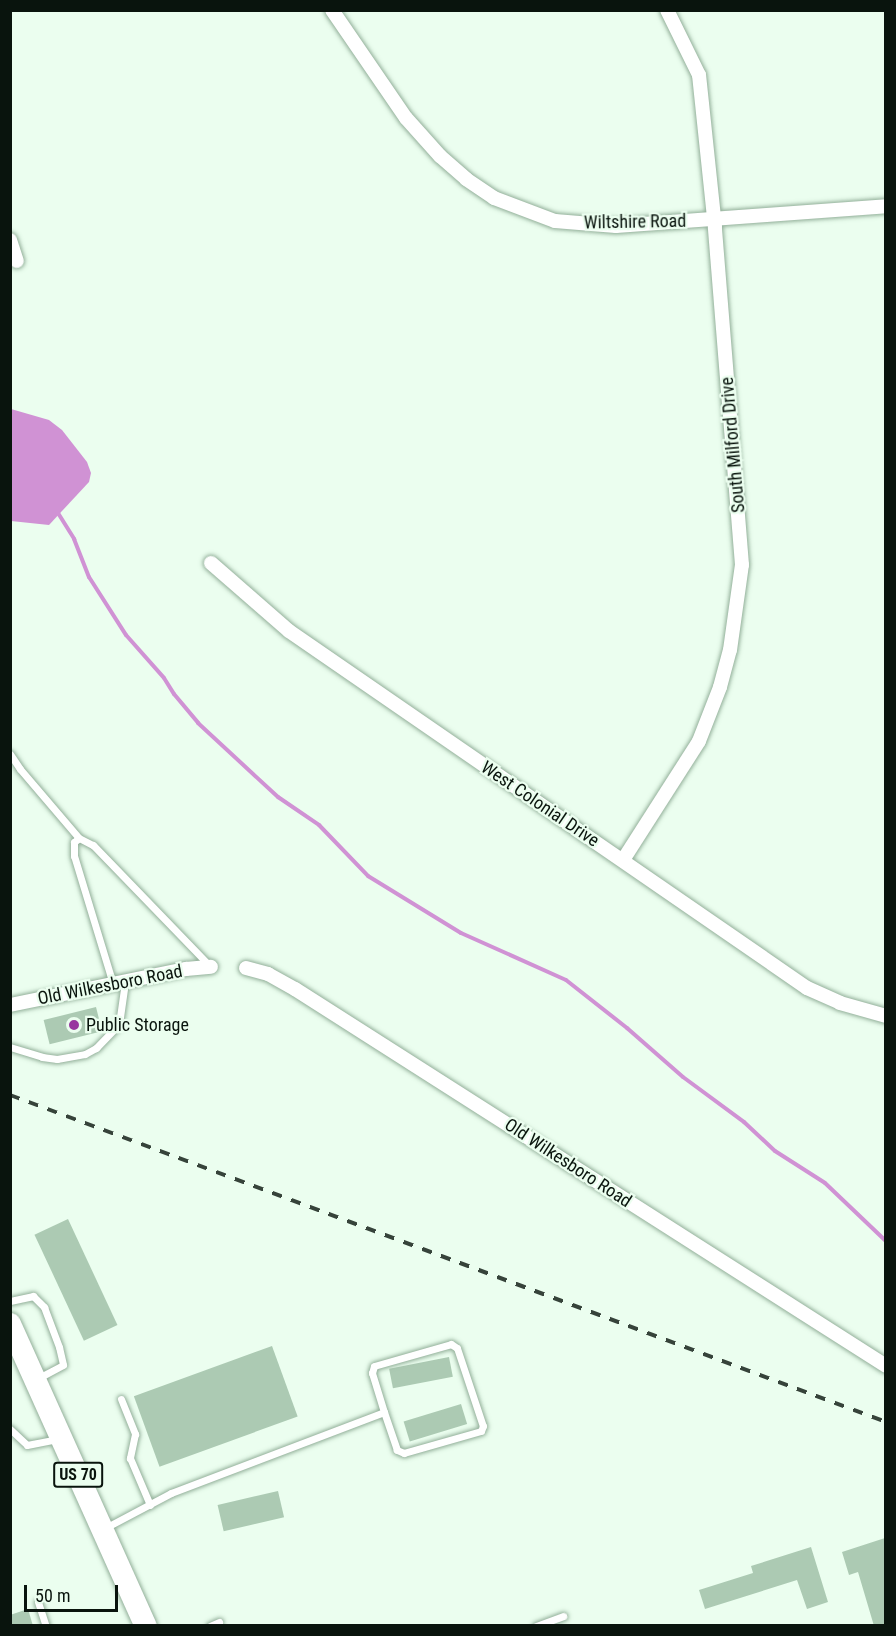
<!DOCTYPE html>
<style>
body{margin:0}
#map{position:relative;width:896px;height:1636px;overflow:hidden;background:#ebfeef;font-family:"Roboto Condensed",sans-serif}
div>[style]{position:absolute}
.water>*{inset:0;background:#d092d4}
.stream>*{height:4px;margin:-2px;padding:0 2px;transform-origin:2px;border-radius:2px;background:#d092d4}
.building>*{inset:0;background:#accab3;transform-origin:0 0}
.roads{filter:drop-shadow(0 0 2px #92af99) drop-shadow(0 0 2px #92af99)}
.service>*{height:7px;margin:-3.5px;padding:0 3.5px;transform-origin:3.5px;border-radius:3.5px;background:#fff}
.minor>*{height:14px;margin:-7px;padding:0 7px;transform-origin:7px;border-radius:7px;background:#fff}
.trunk>*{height:22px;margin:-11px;padding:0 11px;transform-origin:11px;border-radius:11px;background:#fff}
.rail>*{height:4px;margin-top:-2px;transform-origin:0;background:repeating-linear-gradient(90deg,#36433a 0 10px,transparent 0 20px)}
.dots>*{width:16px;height:16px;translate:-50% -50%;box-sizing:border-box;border:3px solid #ebfeef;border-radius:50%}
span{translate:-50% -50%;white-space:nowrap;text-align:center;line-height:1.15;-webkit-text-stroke:4.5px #ebfeef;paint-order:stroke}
.shield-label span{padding:2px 4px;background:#ebfeef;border:2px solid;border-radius:4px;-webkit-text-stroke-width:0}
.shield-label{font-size:16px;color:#09140d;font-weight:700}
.street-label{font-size:18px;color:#09140d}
.poi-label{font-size:18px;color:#09140d}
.left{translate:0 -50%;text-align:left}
.frame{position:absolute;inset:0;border:12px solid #09140d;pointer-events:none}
.scale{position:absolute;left:24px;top:1585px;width:94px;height:27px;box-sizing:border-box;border:3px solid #09140d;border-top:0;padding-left:8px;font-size:18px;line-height:21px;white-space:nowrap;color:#09140d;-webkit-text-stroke:4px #ebfeef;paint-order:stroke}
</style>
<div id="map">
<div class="water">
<div style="clip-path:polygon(11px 409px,49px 420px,62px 430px,87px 462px,91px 473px,89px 482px,49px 525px,11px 521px)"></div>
</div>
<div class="stream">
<div style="left:58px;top:513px;width:31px;rotate:58deg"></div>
<div style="left:74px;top:539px;width:41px;rotate:68.5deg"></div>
<div style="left:89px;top:577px;width:69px;rotate:57.5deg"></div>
<div style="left:126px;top:635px;width:57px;rotate:48.5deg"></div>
<div style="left:164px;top:678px;width:19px;rotate:58deg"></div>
<div style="left:174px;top:694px;width:38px;rotate:50deg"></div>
<div style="left:198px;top:723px;width:109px;rotate:42.8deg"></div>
<div style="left:278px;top:797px;width:50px;rotate:34.3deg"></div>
<div style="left:319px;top:825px;width:71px;rotate:46.1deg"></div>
<div style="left:368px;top:876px;width:109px;rotate:31.5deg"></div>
<div style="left:461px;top:933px;width:115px;rotate:24.1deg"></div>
<div style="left:566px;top:980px;width:78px;rotate:38.2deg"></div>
<div style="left:627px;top:1028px;width:74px;rotate:41.2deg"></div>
<div style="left:683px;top:1077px;width:76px;rotate:36.4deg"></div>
<div style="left:744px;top:1122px;width:42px;rotate:43.1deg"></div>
<div style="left:775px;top:1151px;width:59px;rotate:32.6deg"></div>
<div style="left:825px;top:1183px;width:84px;rotate:43.6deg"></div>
</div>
<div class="building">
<div style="left:96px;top:1007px;width:25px;height:54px;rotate:76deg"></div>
<div style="left:68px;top:1219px;width:117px;height:37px;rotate:65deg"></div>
<div style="left:272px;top:1346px;width:75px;height:147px;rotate:70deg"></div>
<div style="left:449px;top:1357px;width:20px;height:61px;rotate:79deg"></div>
<div style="left:461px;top:1404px;width:21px;height:60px;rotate:73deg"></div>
<div style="left:278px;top:1491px;width:27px;height:62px;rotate:77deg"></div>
<div style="clip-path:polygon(885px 1538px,885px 1626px,874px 1626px,858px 1572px,849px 1575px,842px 1552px)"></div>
<div style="clip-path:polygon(811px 1547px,828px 1602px,807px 1609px,797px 1580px,705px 1609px,699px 1590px,753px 1573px,751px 1566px)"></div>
<div style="clip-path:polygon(28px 1609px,33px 1626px,10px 1626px,10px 1615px)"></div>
</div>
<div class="roads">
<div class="service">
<div style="left:10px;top:754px;width:18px;rotate:56deg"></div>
<div style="left:20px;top:769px;width:91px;rotate:49.5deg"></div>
<div style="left:113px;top:984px;width:134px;rotate:-106.9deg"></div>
<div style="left:74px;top:856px;width:14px;rotate:-90deg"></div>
<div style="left:74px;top:842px;width:6px;rotate:-39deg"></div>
<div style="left:79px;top:838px;width:16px;rotate:27deg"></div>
<div style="left:93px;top:845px;width:167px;rotate:46deg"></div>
<div style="left:10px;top:1047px;width:34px;rotate:17deg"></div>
<div style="left:42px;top:1057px;width:15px;rotate:8deg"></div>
<div style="left:57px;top:1059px;width:28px;rotate:-10deg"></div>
<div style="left:85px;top:1054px;width:13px;rotate:-29deg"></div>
<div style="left:96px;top:1048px;width:33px;rotate:-46deg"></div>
<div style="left:119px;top:1024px;width:42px;rotate:-81.9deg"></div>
<div style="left:10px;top:1301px;width:24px;rotate:-12deg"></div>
<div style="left:33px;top:1296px;width:16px;rotate:45deg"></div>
<div style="left:44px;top:1307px;width:43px;rotate:69.4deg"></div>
<div style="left:59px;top:1347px;width:18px;rotate:77deg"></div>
<div style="left:63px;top:1365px;width:27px;rotate:152deg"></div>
<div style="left:121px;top:1399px;width:38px;rotate:68deg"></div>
<div style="left:135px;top:1434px;width:25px;rotate:102deg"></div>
<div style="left:130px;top:1458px;width:51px;rotate:66.9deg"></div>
<div style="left:10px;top:1429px;width:23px;rotate:43deg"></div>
<div style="left:27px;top:1445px;width:32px;rotate:-11deg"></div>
<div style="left:105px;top:1528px;width:75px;rotate:-27.9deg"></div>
<div style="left:171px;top:1493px;width:228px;rotate:-20.8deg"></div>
<div style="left:384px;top:1412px;width:41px;rotate:-107.1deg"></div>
<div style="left:372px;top:1373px;width:7px;rotate:-74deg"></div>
<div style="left:374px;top:1366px;width:80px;rotate:-15.9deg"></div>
<div style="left:451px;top:1344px;width:7px;rotate:34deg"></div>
<div style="left:457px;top:1348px;width:82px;rotate:71.6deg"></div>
<div style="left:483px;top:1426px;width:5px;rotate:112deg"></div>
<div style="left:481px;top:1431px;width:80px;rotate:164.1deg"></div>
<div style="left:404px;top:1453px;width:8px;rotate:-157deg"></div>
<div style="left:397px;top:1450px;width:40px;rotate:-108.9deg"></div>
<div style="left:38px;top:1602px;width:25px;rotate:72deg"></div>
<div style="left:210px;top:1626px;width:10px;rotate:-24deg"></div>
<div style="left:536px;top:1626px;width:29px;rotate:-20deg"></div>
</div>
<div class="minor">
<div style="left:332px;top:10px;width:131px;rotate:55.6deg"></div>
<div style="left:406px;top:118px;width:51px;rotate:48.2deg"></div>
<div style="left:440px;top:156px;width:35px;rotate:41deg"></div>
<div style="left:466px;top:179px;width:34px;rotate:34deg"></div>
<div style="left:494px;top:198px;width:65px;rotate:20.7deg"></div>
<div style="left:555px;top:221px;width:61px;rotate:4.7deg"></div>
<div style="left:616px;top:226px;width:271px;rotate:-4.2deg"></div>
<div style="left:10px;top:240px;width:22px;rotate:72deg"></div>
<div style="left:211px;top:563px;width:103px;rotate:41.1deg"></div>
<div style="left:289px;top:631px;width:629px;rotate:34.57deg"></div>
<div style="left:807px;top:988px;width:36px;rotate:24deg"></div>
<div style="left:840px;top:1003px;width:48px;rotate:15.8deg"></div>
<div style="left:623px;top:860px;width:141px;rotate:-57.4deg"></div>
<div style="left:699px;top:741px;width:58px;rotate:-68.7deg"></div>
<div style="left:720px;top:687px;width:38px;rotate:-75deg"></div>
<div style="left:730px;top:650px;width:86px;rotate:-82deg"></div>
<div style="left:742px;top:565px;width:339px;rotate:-94.6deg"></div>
<div style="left:715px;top:227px;width:153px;rotate:-96deg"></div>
<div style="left:699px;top:75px;width:72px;rotate:-116.2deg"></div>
<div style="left:246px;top:968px;width:23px;rotate:15deg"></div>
<div style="left:268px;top:974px;width:31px;rotate:29deg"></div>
<div style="left:295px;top:989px;width:701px;rotate:32.53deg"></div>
<div style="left:10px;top:1005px;width:180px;rotate:-11.6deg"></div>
<div style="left:186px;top:969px;width:25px;rotate:-5deg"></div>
</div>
<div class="trunk">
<div style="left:10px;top:1324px;width:331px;rotate:65.8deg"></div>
</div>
</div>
<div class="rail">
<div style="left:10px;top:1095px;width:935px;rotate:20.47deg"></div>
</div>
<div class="dots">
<div style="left:74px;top:1025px;background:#97379f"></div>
</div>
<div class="shield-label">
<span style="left:78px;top:1475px">US 70</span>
</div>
<div class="street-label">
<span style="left:635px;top:222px;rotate:-1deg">Wiltshire Road</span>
<span style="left:733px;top:445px;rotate:-95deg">South Milford Drive</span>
<span style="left:540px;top:804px;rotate:34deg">West Colonial Drive</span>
<span style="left:110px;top:985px;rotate:-11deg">Old Wilkesboro Road</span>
<span style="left:568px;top:1163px;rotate:33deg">Old Wilkesboro Road</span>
</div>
<div class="poi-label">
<span class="left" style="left:86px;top:1025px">Public Storage</span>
</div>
<div class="frame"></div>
<div class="scale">50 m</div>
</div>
